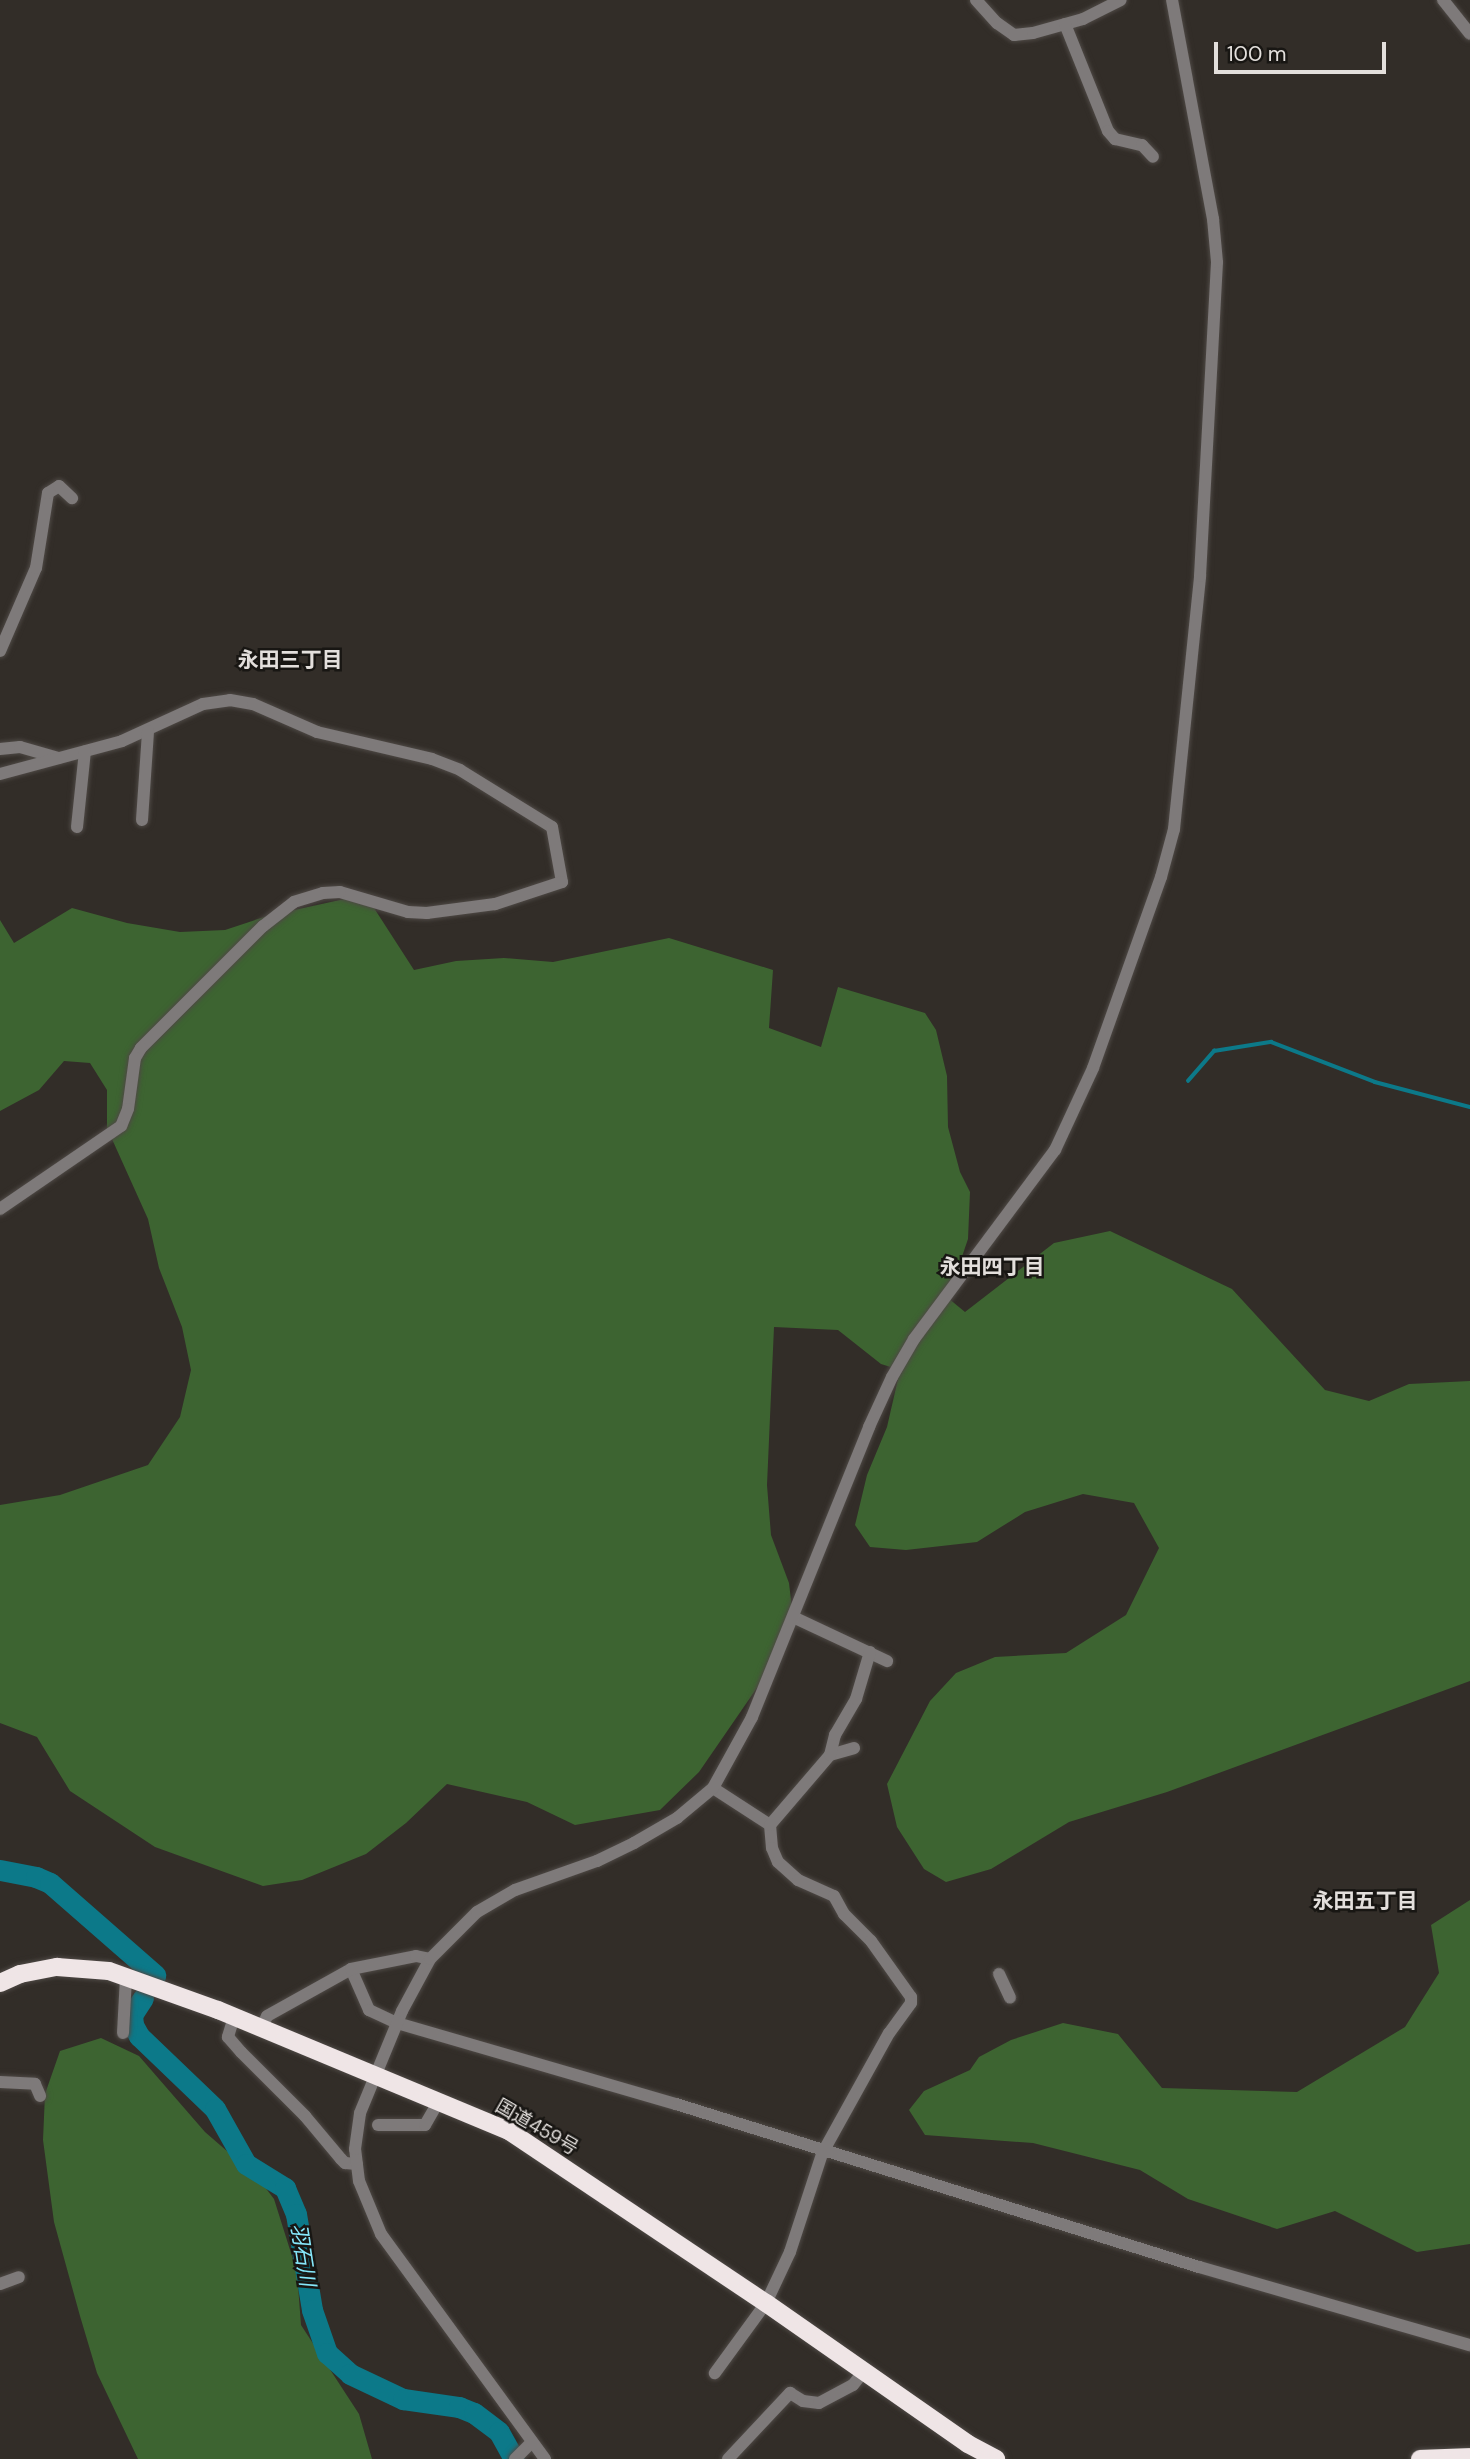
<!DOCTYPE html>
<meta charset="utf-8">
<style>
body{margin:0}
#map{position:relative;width:1470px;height:2459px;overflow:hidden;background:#322d28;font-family:"DM Sans","Noto Sans JP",sans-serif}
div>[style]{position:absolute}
.forest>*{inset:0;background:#3d6431}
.stream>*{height:3.5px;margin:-1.75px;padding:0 1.75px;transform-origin:1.75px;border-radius:1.75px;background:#0c7989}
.river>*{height:21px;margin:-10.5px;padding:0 10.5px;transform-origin:10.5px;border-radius:10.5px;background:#0c7989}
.roads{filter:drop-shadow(0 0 2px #4e4945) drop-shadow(0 0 2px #4e4945)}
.minor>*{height:12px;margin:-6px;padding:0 6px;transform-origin:6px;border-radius:6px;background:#7e7a7a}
.highway>*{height:18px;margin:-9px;padding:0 9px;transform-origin:9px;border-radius:9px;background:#efe5e6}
span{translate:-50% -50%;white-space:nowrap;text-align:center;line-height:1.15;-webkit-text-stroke:5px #181613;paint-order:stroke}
.street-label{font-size:19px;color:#e3dfdc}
.neighbourhood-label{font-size:21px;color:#e3dfdc;font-weight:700}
.water-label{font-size:21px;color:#86e8fb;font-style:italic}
.scale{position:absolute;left:1214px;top:42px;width:172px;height:32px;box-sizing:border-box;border:4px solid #e3dfdc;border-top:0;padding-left:9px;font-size:21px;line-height:24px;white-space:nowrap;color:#e3dfdc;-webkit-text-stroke:5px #181613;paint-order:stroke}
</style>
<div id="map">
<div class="forest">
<div style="clip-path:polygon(349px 898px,374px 908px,414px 970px,456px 961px,504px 958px,553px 962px,669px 938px,773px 970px,769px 1028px,821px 1047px,838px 987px,925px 1013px,936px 1030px,947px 1076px,948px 1127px,960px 1172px,970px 1192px,968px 1239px,948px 1298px,965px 1312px,1054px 1243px,1110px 1231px,1232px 1289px,1325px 1390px,1369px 1401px,1409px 1384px,1470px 1381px,1470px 1681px,1167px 1792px,1069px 1822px,991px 1869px,946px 1882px,924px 1869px,897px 1827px,887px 1784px,930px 1701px,956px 1673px,995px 1657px,1066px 1653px,1126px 1615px,1159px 1548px,1134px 1503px,1083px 1494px,1025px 1512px,977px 1542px,906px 1550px,870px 1547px,855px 1525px,867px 1475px,887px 1427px,900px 1370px,881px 1364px,838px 1330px,774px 1327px,767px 1485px,771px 1535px,789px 1583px,793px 1617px,761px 1682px,699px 1772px,660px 1810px,575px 1825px,527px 1802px,447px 1784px,406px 1823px,366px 1854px,302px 1880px,263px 1886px,155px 1847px,70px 1791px,37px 1737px,0 1723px,0 1505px,60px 1495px,148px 1465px,180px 1417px,191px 1370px,182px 1327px,159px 1268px,148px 1219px,107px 1128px,107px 1090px,90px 1063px,64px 1061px,39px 1090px,0 1111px,0 920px,14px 943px,72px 908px,127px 923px,180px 932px,225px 930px,267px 916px)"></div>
<div style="clip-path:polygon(1470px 1900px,1470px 2244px,1417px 2252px,1335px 2211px,1277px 2229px,1188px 2199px,1140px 2170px,1033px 2143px,925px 2135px,909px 2110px,924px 2091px,970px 2070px,979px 2057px,1011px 2040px,1063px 2023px,1118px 2034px,1162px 2088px,1297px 2092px,1405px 2027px,1439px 1973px,1431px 1925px)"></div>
<div style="clip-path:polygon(101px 2038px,139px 2056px,205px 2132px,258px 2178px,274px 2199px,297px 2272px,301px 2325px,359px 2414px,372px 2459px,138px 2459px,97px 2373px,80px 2316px,54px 2222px,43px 2140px,45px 2094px,60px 2051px)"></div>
</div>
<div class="stream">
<div style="left:1188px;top:1081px;width:40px;rotate:-49deg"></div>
<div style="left:1214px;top:1051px;width:58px;rotate:-9deg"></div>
<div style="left:1271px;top:1042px;width:111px;rotate:21deg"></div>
<div style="left:1375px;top:1082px;width:98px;rotate:14.7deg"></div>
</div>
<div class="river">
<div style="left:0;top:1870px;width:37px;rotate:11deg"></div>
<div style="left:36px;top:1877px;width:15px;rotate:23deg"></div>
<div style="left:50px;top:1883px;width:140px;rotate:41.2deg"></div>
<div style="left:143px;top:1998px;width:20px;rotate:123deg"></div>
<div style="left:132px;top:2015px;width:10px;rotate:84deg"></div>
<div style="left:133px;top:2025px;width:13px;rotate:61deg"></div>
<div style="left:139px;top:2036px;width:105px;rotate:43.8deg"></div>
<div style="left:215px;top:2109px;width:63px;rotate:60.6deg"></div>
<div style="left:246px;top:2164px;width:46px;rotate:31.6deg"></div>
<div style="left:285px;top:2188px;width:28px;rotate:67deg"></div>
<div style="left:296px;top:2214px;width:97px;rotate:80.5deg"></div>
<div style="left:312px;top:2310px;width:46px;rotate:70.8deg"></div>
<div style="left:327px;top:2353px;width:31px;rotate:42deg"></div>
<div style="left:350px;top:2374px;width:59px;rotate:25.3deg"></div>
<div style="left:403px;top:2399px;width:57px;rotate:8.1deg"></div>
<div style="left:459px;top:2407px;width:16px;rotate:22deg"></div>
<div style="left:474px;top:2413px;width:31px;rotate:37deg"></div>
<div style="left:499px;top:2432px;width:31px;rotate:61deg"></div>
</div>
<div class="roads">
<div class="minor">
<div style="left:976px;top:0;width:31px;rotate:48deg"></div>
<div style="left:997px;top:23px;width:21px;rotate:35deg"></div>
<div style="left:1014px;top:35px;width:19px;rotate:-6deg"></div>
<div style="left:1033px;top:33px;width:52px;rotate:-15.6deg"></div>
<div style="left:1083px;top:19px;width:42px;rotate:-26.6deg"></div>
<div style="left:1443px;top:0;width:43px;rotate:51.5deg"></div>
<div style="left:1065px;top:24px;width:115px;rotate:68.1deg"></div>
<div style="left:1108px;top:131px;width:11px;rotate:49deg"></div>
<div style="left:1115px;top:139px;width:28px;rotate:13deg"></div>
<div style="left:1142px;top:145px;width:16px;rotate:47deg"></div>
<div style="left:0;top:651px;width:90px;rotate:-66.6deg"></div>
<div style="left:36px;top:568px;width:76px;rotate:-80.9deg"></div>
<div style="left:48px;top:493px;width:13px;rotate:-32deg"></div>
<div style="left:59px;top:486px;width:18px;rotate:43deg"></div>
<div style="left:0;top:749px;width:20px;rotate:-6deg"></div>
<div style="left:20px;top:747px;width:40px;rotate:16deg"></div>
<div style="left:0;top:774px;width:126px;rotate:-15.1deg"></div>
<div style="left:122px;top:741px;width:89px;rotate:-24.6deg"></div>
<div style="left:203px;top:704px;width:27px;rotate:-8deg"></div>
<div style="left:230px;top:700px;width:23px;rotate:10deg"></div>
<div style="left:253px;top:704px;width:70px;rotate:23.6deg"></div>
<div style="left:317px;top:732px;width:118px;rotate:13.2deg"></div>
<div style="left:432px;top:759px;width:30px;rotate:21deg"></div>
<div style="left:460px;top:770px;width:108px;rotate:31.8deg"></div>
<div style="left:552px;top:827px;width:56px;rotate:79.7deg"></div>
<div style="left:562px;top:882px;width:71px;rotate:161.8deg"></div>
<div style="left:495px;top:904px;width:69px;rotate:172.5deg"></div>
<div style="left:427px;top:913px;width:19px;rotate:-177deg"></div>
<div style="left:408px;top:912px;width:71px;rotate:-163.6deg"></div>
<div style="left:340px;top:892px;width:17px;rotate:177deg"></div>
<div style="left:323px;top:893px;width:30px;rotate:163deg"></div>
<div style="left:294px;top:902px;width:39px;rotate:142deg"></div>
<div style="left:263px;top:926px;width:173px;rotate:135deg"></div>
<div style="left:141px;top:1048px;width:12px;rotate:121deg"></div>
<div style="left:135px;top:1058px;width:51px;rotate:97.8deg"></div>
<div style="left:128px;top:1109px;width:18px;rotate:112deg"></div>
<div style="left:121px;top:1126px;width:147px;rotate:145.6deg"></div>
<div style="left:142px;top:820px;width:89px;rotate:-86.1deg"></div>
<div style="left:77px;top:827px;width:76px;rotate:-84deg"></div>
<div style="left:793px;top:1617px;width:104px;rotate:25.1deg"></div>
<div style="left:830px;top:1755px;width:25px;rotate:-16deg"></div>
<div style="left:713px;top:1788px;width:68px;rotate:33deg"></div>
<div style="left:770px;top:1825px;width:23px;rotate:85deg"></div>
<div style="left:772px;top:1848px;width:15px;rotate:67deg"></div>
<div style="left:778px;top:1862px;width:27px;rotate:42deg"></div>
<div style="left:798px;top:1880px;width:39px;rotate:24deg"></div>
<div style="left:834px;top:1896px;width:21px;rotate:61deg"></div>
<div style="left:844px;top:1914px;width:38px;rotate:45deg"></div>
<div style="left:871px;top:1941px;width:69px;rotate:54.5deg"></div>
<div style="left:911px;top:1997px;width:6px;rotate:90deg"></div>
<div style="left:911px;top:2003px;width:37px;rotate:126deg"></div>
<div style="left:889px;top:2033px;width:138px;rotate:119deg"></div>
<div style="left:822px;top:2154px;width:103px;rotate:108.1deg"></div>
<div style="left:790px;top:2252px;width:56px;rotate:115.2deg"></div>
<div style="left:766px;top:2303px;width:87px;rotate:126.1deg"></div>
<div style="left:770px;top:1825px;width:92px;rotate:-49.4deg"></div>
<div style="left:830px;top:1755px;width:21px;rotate:-76deg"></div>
<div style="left:835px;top:1735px;width:42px;rotate:-59.7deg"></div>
<div style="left:856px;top:1699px;width:49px;rotate:-73.4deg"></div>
<div style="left:351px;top:1969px;width:45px;rotate:66.3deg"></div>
<div style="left:369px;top:2010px;width:31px;rotate:25deg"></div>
<div style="left:397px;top:2023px;width:291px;rotate:16.2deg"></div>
<div style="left:676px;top:2104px;width:548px;rotate:17.31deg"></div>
<div style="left:1199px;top:2267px;width:282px;rotate:16.1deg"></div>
<div style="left:999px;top:1974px;width:26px;rotate:65deg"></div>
<div style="left:234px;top:2017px;width:21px;rotate:107deg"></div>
<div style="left:228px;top:2037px;width:20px;rotate:49deg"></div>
<div style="left:241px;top:2052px;width:91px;rotate:45deg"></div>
<div style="left:305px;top:2116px;width:56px;rotate:50.1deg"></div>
<div style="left:341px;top:2159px;width:6px;rotate:45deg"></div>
<div style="left:345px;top:2163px;width:12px;rotate:5deg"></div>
<div style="left:261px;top:2028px;width:13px;rotate:-63deg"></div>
<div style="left:267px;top:2016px;width:96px;rotate:-29.2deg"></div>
<div style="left:351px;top:1969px;width:66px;rotate:-11.3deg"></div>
<div style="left:416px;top:1956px;width:14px;rotate:12deg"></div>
<div style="left:123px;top:2033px;width:55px;rotate:-86.9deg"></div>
<div style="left:0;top:2082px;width:35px;rotate:3deg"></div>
<div style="left:35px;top:2084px;width:13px;rotate:67deg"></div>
<div style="left:378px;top:2125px;width:47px"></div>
<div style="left:425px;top:2125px;width:28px;rotate:-60deg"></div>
<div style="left:0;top:2284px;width:20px;rotate:-20deg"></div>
<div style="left:515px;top:2459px;width:24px;rotate:-45deg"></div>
<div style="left:545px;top:2459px;width:278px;rotate:-126.1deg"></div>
<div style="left:381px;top:2234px;width:57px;rotate:-112.5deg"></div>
<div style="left:359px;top:2181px;width:32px;rotate:-97deg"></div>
<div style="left:355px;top:2149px;width:36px;rotate:-82deg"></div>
<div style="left:360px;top:2113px;width:110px;rotate:-67.6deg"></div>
<div style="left:402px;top:2011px;width:59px;rotate:-61.7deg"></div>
<div style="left:430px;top:1959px;width:66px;rotate:-45deg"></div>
<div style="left:477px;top:1912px;width:44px;rotate:-30.1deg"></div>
<div style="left:515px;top:1890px;width:87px;rotate:-19.5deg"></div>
<div style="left:597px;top:1861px;width:41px;rotate:-25.9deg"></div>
<div style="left:634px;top:1843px;width:50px;rotate:-30.2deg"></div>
<div style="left:677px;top:1818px;width:47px;rotate:-39.8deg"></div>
<div style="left:713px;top:1788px;width:81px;rotate:-61.2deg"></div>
<div style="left:752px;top:1717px;width:313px;rotate:-68deg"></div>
<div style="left:869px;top:1427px;width:55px;rotate:-65.3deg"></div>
<div style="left:892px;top:1377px;width:44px;rotate:-59.9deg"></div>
<div style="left:914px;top:1339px;width:236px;rotate:-53.3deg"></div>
<div style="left:1055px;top:1150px;width:90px;rotate:-65.1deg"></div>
<div style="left:1093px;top:1068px;width:203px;rotate:-70.4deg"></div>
<div style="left:1161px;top:877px;width:50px;rotate:-74.8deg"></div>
<div style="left:1174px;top:829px;width:254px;rotate:-84.1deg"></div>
<div style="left:1200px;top:576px;width:314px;rotate:-86.9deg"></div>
<div style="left:1217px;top:262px;width:43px;rotate:-95.3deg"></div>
<div style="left:1213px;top:219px;width:223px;rotate:-100.6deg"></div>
<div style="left:728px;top:2459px;width:91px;rotate:-46.8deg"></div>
<div style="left:790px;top:2393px;width:15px;rotate:32deg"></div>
<div style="left:803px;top:2401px;width:16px;rotate:7deg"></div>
<div style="left:819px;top:2403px;width:38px;rotate:-28deg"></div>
<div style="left:853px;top:2385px;width:18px;rotate:-52deg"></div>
</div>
<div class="highway">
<div style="left:0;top:1983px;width:22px;rotate:-24deg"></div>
<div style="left:20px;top:1974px;width:38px;rotate:-11deg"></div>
<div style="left:57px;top:1967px;width:52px;rotate:4.4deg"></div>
<div style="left:109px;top:1971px;width:116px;rotate:19.7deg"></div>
<div style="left:218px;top:2010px;width:315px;rotate:22.6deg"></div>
<div style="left:509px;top:2131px;width:309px;rotate:33.8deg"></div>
<div style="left:766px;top:2303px;width:246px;rotate:34.9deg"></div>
<div style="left:968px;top:2444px;width:32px;rotate:28deg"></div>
<div style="left:1420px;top:2459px;width:50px;rotate:-2.3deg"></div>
</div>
</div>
<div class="street-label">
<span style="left:537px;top:2127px;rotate:30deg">国道459号</span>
</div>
<div class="neighbourhood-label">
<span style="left:290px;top:660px">永田三丁目</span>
<span style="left:992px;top:1267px">永田四丁目</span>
<span style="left:1365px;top:1901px">永田五丁目</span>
</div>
<div class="water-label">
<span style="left:303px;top:2255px;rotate:81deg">羽石川</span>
</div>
<div class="scale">100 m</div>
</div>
